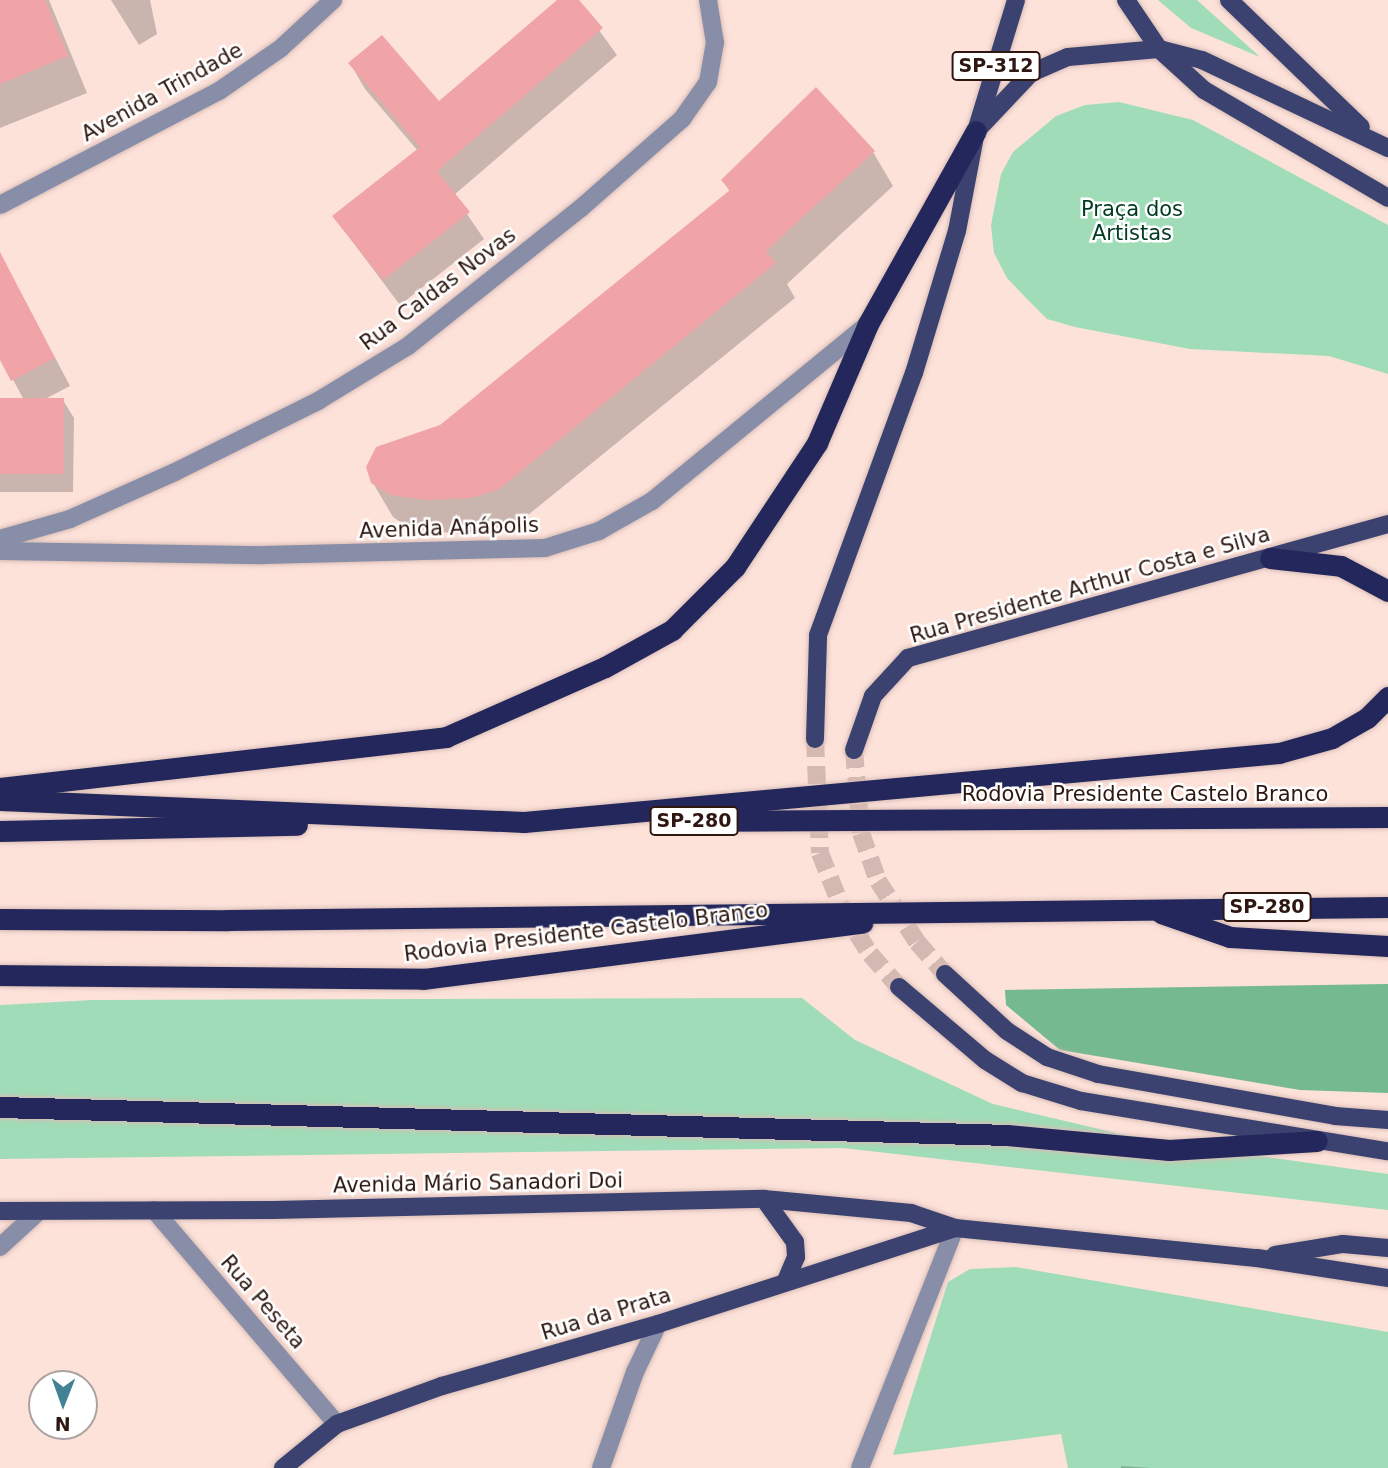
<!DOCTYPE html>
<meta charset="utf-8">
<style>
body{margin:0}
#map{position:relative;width:1388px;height:1468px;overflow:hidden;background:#fde2da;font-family:"DejaVu Sans",sans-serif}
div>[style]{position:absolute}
.green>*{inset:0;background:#a0dcb7}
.forest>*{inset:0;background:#75b990}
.shadow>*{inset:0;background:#0003}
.building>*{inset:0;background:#f1a4a7;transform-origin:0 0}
.major-tunnel>*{height:18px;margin-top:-9px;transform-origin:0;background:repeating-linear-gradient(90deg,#d4b9b2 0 18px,transparent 0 27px)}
.roads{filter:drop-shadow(0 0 2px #d8bdb6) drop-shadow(0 0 2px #d8bdb6)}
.minor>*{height:18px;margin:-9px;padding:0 9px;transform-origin:9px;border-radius:9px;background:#888da8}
.major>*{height:18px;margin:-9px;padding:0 9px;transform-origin:9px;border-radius:9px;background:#3c4270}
.highway>*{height:21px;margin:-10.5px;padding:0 10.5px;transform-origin:10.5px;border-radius:10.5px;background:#24275b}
span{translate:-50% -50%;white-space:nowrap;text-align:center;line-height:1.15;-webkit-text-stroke:5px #fff;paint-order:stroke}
.shield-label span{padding:2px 5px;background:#fff;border:2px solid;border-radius:5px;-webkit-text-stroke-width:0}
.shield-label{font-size:19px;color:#2e1710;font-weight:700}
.street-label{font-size:21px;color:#2e1710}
.park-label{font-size:21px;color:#003a20}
.north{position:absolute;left:28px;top:1370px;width:70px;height:70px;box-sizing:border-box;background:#fff;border:2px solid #aba29f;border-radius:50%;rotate:181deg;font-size:19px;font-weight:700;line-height:28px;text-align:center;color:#2e1710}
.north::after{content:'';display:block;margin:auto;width:24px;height:32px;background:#418394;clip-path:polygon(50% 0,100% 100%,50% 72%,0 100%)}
</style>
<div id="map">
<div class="green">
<div style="clip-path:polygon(1158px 0,1197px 0,1260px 57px,1191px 28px)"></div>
<div style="clip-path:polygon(1119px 102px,1193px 120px,1388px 225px,1388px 374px,1329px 356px,1190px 349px,1075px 327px,1047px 319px,1028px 300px,1007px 278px,994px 253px,991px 225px,1001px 174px,1013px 152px,1056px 116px,1085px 105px)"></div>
<div style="clip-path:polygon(802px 998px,855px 1040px,993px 1104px,1146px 1140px,1388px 1174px,1388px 1210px,843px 1148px,0 1159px,0 1005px,93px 1000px)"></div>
<div style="clip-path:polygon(1016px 1267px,1388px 1332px,1388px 1468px,1068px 1468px,1061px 1434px,893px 1455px,948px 1282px,970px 1269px)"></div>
</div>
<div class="forest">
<div style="clip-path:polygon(1388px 984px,1388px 1093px,1300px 1090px,1060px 1050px,1006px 1005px,1005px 990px)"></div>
</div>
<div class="shadow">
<div style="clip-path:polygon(0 0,49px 0,87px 93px,0 128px)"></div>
<div style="clip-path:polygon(111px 0,150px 0,157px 34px,139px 45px)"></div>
<div style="clip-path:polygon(560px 0,577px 0,617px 55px,454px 195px,484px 239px,400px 305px,334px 217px,418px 151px,365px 89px,350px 63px,439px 104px)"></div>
<div style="clip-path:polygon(873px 152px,893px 186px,787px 284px,795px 298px,517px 524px,461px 534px,411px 529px,393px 517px,373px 483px,730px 192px,723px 181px)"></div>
<div style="clip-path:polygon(0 268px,21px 293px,70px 386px,43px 400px,63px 400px,74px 418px,73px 492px,0 492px,0 400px,24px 400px,0 356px)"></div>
<div style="clip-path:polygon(1121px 1466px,1152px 1468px,1121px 1468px)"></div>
</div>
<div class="building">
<div style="clip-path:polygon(0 0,45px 0,68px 56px,0 84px)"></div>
<div style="clip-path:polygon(557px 0,579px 0,603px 28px,437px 171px,470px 212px,383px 280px,332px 216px,420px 147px,348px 63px,382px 35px,439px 101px)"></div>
<div style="clip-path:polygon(816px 87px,875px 151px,766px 251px,776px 263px,498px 490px,471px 498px,425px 500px,390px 495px,371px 483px,366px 467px,376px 447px,440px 425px,730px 190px,721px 180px)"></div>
<div style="clip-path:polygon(0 252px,55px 358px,11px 381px,0 360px)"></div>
<div style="left:0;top:398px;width:64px;height:76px"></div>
</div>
<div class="major-tunnel">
<div style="left:815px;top:739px;width:114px;rotate:87.5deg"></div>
<div style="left:820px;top:853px;width:62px;rotate:68.4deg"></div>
<div style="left:843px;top:911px;width:51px;rotate:57.9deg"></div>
<div style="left:870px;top:954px;width:44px;rotate:48.7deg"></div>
<div style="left:854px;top:750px;width:83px;rotate:85.2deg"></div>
<div style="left:861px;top:833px;width:51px;rotate:70.5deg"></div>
<div style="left:878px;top:881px;width:72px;rotate:57.4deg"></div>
<div style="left:917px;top:942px;width:43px;rotate:48.8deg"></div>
</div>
<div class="roads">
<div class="minor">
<div style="left:0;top:205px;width:247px;rotate:-27.5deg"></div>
<div style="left:219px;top:91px;width:75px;rotate:-34.7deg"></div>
<div style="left:281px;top:48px;width:71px;rotate:-42.7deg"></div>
<div style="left:0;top:539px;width:73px;rotate:-15.9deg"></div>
<div style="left:70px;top:519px;width:115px;rotate:-24.1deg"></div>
<div style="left:175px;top:472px;width:160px;rotate:-26.4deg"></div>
<div style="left:318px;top:401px;width:105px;rotate:-31.4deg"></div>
<div style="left:408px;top:346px;width:221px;rotate:-38.6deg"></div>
<div style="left:581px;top:208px;width:135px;rotate:-41.4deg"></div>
<div style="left:682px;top:119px;width:45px;rotate:-54.9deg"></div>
<div style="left:708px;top:82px;width:40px;rotate:-80deg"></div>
<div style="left:715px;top:43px;width:44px;rotate:-99.2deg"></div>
<div style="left:0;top:551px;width:263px;rotate:0.9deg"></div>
<div style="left:263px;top:555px;width:282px;rotate:-1.4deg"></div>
<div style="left:545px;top:548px;width:57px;rotate:-17.5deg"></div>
<div style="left:599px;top:531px;width:61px;rotate:-29.5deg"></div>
<div style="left:652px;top:501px;width:279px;rotate:-39.3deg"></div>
<div style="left:154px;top:1210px;width:282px;rotate:49.5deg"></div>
<div style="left:0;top:1247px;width:53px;rotate:-42.7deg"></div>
<div style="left:601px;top:1468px;width:102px;rotate:-70.5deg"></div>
<div style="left:635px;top:1372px;width:53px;rotate:-64.4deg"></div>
<div style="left:860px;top:1468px;width:258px;rotate:-68.4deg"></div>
</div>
<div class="major">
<div style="left:1126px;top:0;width:59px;rotate:56deg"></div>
<div style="left:1159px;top:49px;width:61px;rotate:42.3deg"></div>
<div style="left:1204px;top:90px;width:213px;rotate:30.4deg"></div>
<div style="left:1229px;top:0;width:183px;rotate:43.9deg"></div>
<div style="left:978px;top:129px;width:77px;rotate:-46.6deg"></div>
<div style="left:1031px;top:73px;width:40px;rotate:-23.4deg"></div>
<div style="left:1068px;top:57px;width:91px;rotate:-5deg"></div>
<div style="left:1159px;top:49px;width:44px;rotate:14.3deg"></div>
<div style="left:1202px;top:60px;width:206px;rotate:25.3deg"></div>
<div style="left:815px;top:739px;width:104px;rotate:-88.3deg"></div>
<div style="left:818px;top:635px;width:279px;rotate:-69.9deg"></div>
<div style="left:914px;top:373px;width:148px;rotate:-73.2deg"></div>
<div style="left:957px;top:231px;width:102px;rotate:-79.2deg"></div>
<div style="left:976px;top:131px;width:137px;rotate:-73deg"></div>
<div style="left:854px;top:750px;width:57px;rotate:-70.6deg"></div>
<div style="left:873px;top:696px;width:52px;rotate:-47.4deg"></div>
<div style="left:908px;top:658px;width:498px;rotate:-15.6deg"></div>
<div style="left:945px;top:974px;width:84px;rotate:42.6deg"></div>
<div style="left:1007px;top:1031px;width:48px;rotate:33deg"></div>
<div style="left:1047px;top:1057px;width:54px;rotate:18.4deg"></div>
<div style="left:1098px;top:1074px;width:241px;rotate:10deg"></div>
<div style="left:1335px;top:1116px;width:53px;rotate:4.3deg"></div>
<div style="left:899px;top:987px;width:113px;rotate:40.3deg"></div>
<div style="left:985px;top:1060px;width:44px;rotate:31.9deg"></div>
<div style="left:1022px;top:1083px;width:62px;rotate:17deg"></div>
<div style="left:1081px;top:1101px;width:311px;rotate:9.3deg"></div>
<div style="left:764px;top:1199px;width:53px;rotate:54.2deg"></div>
<div style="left:795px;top:1242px;width:15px;rotate:86deg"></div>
<div style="left:796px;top:1257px;width:26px;rotate:113deg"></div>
<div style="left:0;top:1211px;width:273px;rotate:-0.2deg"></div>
<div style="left:273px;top:1210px;width:491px;rotate:-1.3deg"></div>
<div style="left:764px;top:1199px;width:148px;rotate:5.4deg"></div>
<div style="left:911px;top:1213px;width:46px;rotate:18.8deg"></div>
<div style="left:955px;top:1228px;width:303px;rotate:5.7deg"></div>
<div style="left:1257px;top:1258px;width:133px;rotate:8.7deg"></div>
<div style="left:1275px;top:1255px;width:69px;rotate:-9.2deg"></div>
<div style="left:1343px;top:1244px;width:45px;rotate:5.1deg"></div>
<div style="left:283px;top:1468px;width:70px;rotate:-39.2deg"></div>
<div style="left:337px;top:1424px;width:112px;rotate:-19.9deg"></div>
<div style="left:442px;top:1386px;width:225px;rotate:-16deg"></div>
<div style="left:658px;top:1324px;width:312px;rotate:-17.9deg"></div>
</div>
<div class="highway">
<div style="left:1270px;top:558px;width:71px;rotate:6.4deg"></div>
<div style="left:1341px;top:566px;width:53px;rotate:28deg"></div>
<div style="left:0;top:788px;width:449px;rotate:-6.5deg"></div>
<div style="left:446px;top:737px;width:174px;rotate:-23.8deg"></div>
<div style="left:605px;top:667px;width:77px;rotate:-28.9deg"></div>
<div style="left:672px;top:630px;width:89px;rotate:-45deg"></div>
<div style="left:735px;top:567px;width:149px;rotate:-56.5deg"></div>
<div style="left:817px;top:443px;width:129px;rotate:-66.8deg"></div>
<div style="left:868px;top:324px;width:221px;rotate:-60.8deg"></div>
<div style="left:0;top:800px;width:524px;rotate:2.4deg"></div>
<div style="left:524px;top:822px;width:758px;rotate:-5.22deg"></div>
<div style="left:1279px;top:753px;width:55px;rotate:-15.8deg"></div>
<div style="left:1332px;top:738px;width:40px;rotate:-29.7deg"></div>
<div style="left:1367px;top:718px;width:30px;rotate:-45deg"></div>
<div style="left:680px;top:821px;width:708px;rotate:-0.32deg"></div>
<div style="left:0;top:831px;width:297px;rotate:-1.2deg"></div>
<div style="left:1161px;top:913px;width:73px;rotate:19.2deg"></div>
<div style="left:1230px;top:937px;width:158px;rotate:3.3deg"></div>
<div style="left:0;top:919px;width:228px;rotate:0.3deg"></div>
<div style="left:228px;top:920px;width:1160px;rotate:-0.64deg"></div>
<div style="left:0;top:975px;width:423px;rotate:0.5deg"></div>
<div style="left:423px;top:979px;width:443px;rotate:-7.3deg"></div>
<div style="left:0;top:1107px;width:1007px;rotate:1.59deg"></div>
<div style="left:1007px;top:1135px;width:163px;rotate:5.3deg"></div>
<div style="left:1169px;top:1150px;width:148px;rotate:-3.5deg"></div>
</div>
</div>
<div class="shield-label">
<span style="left:996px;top:66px">SP-312</span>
<span style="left:694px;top:821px">SP-280</span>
<span style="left:1267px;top:907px">SP-280</span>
</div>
<div class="street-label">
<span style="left:162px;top:92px;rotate:-29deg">Avenida Trindade</span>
<span style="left:438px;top:289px;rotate:-37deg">Rua Caldas Novas</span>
<span style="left:449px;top:528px;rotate:-2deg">Avenida Anápolis</span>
<span style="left:1090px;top:585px;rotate:-16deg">Rua Presidente Arthur Costa e Silva</span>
<span style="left:1145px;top:794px">Rodovia Presidente Castelo Branco</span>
<span style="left:586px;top:932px;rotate:-7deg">Rodovia Presidente Castelo Branco</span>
<span style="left:478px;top:1183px;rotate:-1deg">Avenida Mário Sanadori Doi</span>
<span style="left:263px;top:1302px;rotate:49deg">Rua Peseta</span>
<span style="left:606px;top:1314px;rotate:-17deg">Rua da Prata</span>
</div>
<div class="park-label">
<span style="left:1132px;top:221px">Praça dos<br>Artistas</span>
</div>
<div class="north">N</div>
</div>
